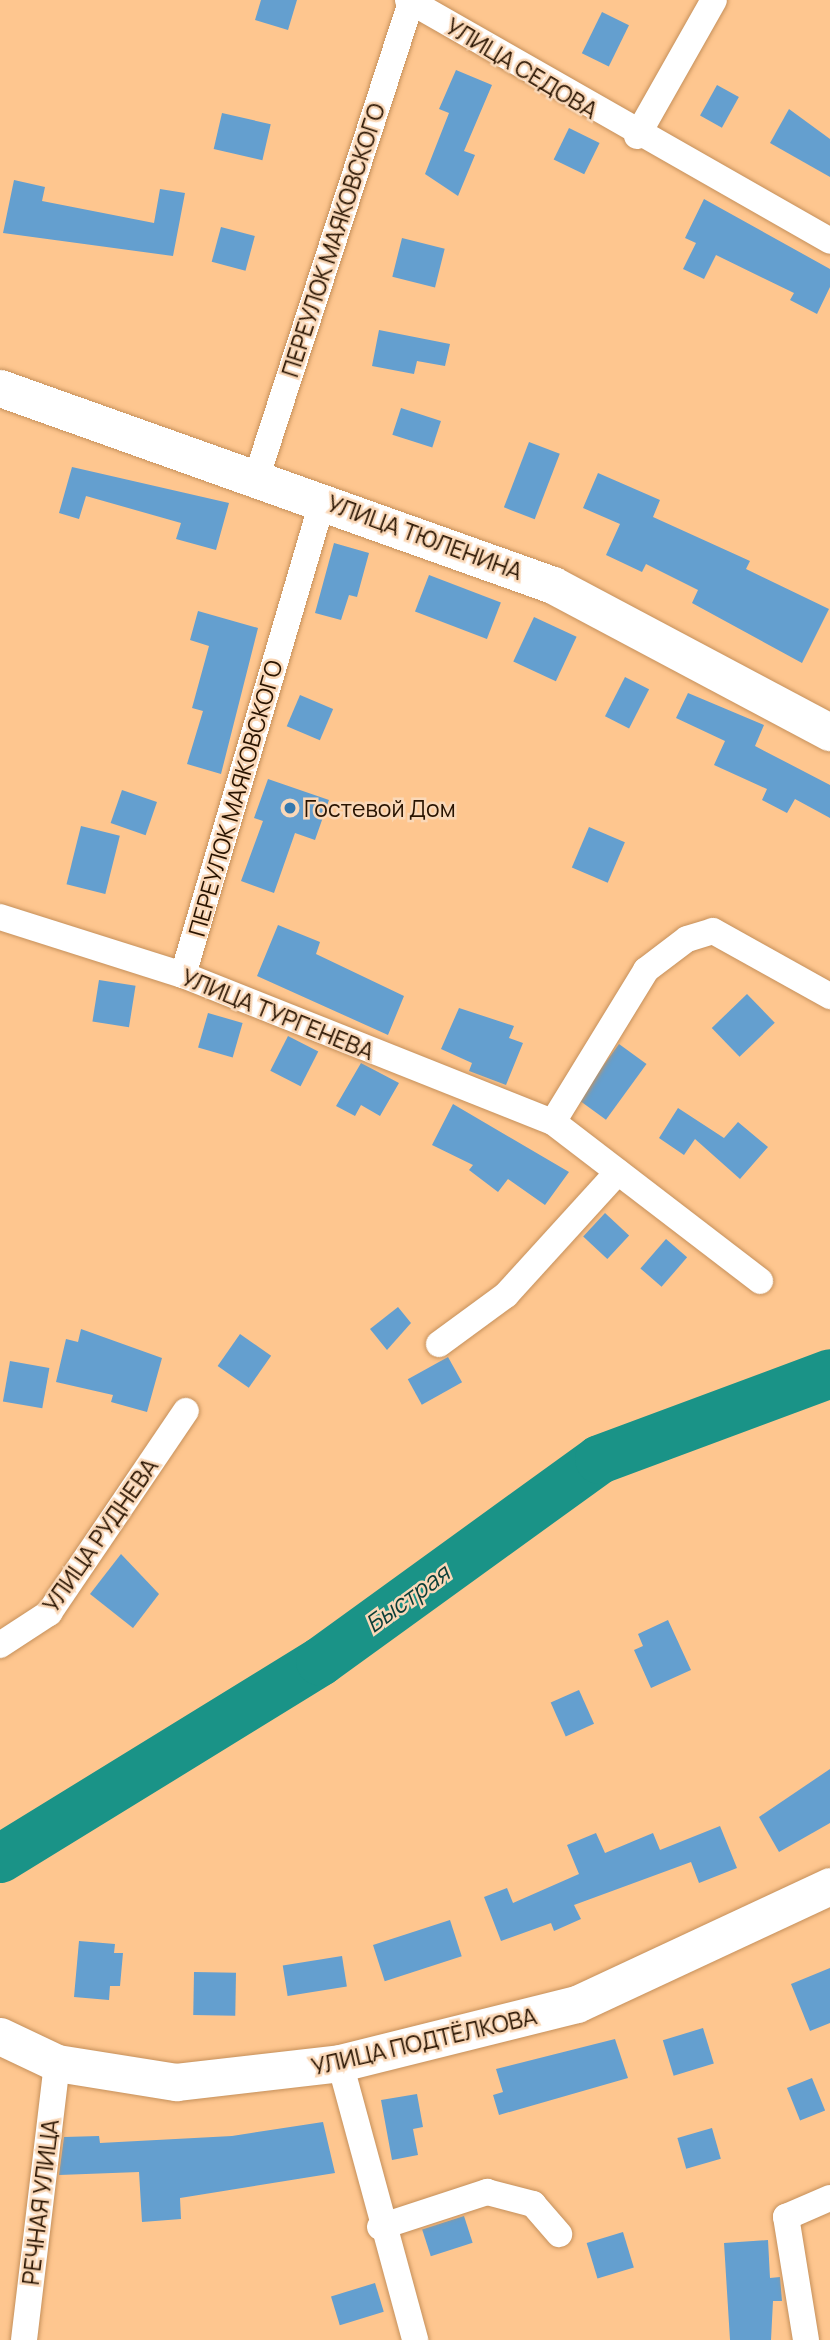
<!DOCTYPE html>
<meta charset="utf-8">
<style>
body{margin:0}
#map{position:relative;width:830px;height:2340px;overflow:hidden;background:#fec68f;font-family:Manrope,sans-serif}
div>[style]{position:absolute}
.river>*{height:49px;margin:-24.5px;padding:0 24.5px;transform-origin:24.5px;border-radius:24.5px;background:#1a9387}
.building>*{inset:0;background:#649fcf;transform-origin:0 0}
.roads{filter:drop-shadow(0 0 2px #c5905b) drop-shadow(0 0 2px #c5905b)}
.street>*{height:26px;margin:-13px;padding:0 13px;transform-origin:13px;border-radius:13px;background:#fff}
.secondary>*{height:37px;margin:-18.5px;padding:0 18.5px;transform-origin:18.5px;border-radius:18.5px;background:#fff}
.dots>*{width:19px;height:19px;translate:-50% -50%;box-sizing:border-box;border:4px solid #fad8b8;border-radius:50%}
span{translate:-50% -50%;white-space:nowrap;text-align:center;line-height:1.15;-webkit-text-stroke:5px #fad8b8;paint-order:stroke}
.street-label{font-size:23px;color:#281300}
.poi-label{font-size:23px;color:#281300}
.left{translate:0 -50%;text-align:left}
.water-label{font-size:24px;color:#0a3d37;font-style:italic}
</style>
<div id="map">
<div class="river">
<div style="left:0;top:1858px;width:376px;rotate:-31.6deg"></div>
<div style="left:320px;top:1661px;width:344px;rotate:-35.9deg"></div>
<div style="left:599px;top:1459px;width:246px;rotate:-20.4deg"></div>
</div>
<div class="building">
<div style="clip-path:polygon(261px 0,297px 0,288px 30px,255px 20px)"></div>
<div style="left:602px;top:12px;width:30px;height:46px;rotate:26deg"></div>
<div style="clip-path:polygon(456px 70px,492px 85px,464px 151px,475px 155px,458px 196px,425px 174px,449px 113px,439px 109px)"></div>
<div style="left:717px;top:85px;width:25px;height:35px;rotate:29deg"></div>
<div style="clip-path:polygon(789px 109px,830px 139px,830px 177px,770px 143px)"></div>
<div style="left:222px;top:113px;width:50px;height:37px;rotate:13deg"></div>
<div style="left:569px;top:128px;width:34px;height:35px;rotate:26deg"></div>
<div style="clip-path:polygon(14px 180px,45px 187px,42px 201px,154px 223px,160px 189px,185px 193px,173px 256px,3px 233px)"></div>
<div style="clip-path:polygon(704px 199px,830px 269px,830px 287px,817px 314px,790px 300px,794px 293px,716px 255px,704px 279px,683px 269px,696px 243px,685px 238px)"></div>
<div style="left:221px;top:227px;width:35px;height:36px;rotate:15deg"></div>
<div style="left:402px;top:238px;width:44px;height:40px;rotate:14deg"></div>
<div style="clip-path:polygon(379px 330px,450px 344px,445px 366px,417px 361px,414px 374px,372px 366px)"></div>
<div style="left:401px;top:408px;width:42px;height:28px;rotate:18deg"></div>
<div style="left:529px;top:442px;width:33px;height:70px;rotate:21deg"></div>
<div style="clip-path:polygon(72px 467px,229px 503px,216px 550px,176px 539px,181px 523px,86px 496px,79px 519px,59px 513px)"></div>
<div style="clip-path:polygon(598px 473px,660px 500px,653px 517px,750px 561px,746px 569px,829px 609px,802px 663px,692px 603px,698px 590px,646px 564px,642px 572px,606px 555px,620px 524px,583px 508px)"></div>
<div style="clip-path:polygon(334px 543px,369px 553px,357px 597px,349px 595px,341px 620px,315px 613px)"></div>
<div style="left:429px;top:575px;width:77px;height:39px;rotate:21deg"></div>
<div style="clip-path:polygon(198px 611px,258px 628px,221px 774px,187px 764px,203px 711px,192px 708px,209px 646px,190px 640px)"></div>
<div style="left:534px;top:617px;width:47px;height:49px;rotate:25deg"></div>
<div style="left:625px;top:677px;width:27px;height:44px;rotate:27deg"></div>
<div style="clip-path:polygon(688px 693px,764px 725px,755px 746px,830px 785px,830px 818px,795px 799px,787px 813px,762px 800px,767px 789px,714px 765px,725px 741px,676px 718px)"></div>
<div style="left:300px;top:695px;width:36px;height:34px;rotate:23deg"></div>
<div style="clip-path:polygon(268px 779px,329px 800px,315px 840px,295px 833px,274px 893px,241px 881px,263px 821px,254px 818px)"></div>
<div style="left:122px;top:790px;width:37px;height:35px;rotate:19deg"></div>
<div style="left:81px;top:826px;width:40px;height:60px;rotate:14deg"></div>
<div style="left:589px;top:827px;width:39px;height:44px;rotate:23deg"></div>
<div style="clip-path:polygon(278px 925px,320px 942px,316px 954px,404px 996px,388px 1035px,257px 976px)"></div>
<div style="left:99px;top:980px;width:37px;height:42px;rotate:9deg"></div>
<div style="left:747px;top:994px;width:40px;height:49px;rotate:46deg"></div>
<div style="clip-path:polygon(459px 1008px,514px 1026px,509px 1038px,523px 1043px,506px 1085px,469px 1071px,472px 1063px,441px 1049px)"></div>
<div style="left:208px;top:1013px;width:36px;height:36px;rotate:16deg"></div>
<div style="left:288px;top:1036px;width:34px;height:39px;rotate:27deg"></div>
<div style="left:619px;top:1044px;width:34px;height:69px;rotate:36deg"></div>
<div style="clip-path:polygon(361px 1063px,399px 1083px,380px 1116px,361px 1105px,355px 1116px,336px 1106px)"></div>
<div style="clip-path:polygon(453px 1104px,569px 1172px,545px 1205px,508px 1179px,498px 1192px,469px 1170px,473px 1165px,432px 1145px)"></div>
<div style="clip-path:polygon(678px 1108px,724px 1138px,738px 1122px,768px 1147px,740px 1179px,695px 1139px,684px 1155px,659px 1138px)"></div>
<div style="left:605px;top:1213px;width:33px;height:32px;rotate:43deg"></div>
<div style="left:666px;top:1239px;width:28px;height:39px;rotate:41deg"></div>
<div style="clip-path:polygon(398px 1307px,411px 1323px,387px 1350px,370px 1329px)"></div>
<div style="clip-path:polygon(81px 1329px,162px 1358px,147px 1412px,111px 1402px,113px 1395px,56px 1382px,66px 1339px,78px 1342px)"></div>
<div style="left:240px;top:1334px;width:38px;height:39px;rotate:35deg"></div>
<div style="left:448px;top:1357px;width:29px;height:46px;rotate:61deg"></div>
<div style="left:10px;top:1361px;width:40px;height:41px;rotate:10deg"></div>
<div style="clip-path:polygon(121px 1554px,159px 1594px,133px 1628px,90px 1594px)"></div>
<div style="clip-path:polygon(668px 1620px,691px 1670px,651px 1688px,634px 1650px,643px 1646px,638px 1634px)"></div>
<div style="left:579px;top:1690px;width:37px;height:31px;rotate:66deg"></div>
<div style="clip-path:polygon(830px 1769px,830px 1823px,779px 1852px,759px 1817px)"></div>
<div style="clip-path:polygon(720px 1826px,737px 1868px,699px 1883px,691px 1862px,574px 1905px,581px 1919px,554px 1931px,551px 1923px,501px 1941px,484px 1897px,507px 1888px,513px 1903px,579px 1874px,567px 1845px,596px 1833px,605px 1853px,653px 1833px,660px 1850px)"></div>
<div style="left:450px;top:1920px;width:38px;height:81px;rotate:72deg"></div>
<div style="clip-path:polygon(79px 1941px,115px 1944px,114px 1953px,123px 1953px,120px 1986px,110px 1986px,109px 2000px,74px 1997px)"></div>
<div style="left:342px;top:1956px;width:31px;height:60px;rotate:81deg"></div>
<div style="clip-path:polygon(830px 1968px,830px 2023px,810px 2031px,791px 1984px)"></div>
<div style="left:194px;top:1972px;width:42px;height:43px;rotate:1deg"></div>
<div style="left:703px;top:2028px;width:37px;height:42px;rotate:73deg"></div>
<div style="clip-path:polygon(615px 2039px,628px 2078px,499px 2115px,493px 2095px,503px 2092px,496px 2069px)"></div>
<div style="left:812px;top:2078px;width:35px;height:27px;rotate:68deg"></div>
<div style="clip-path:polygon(417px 2094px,423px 2127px,413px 2129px,418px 2155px,392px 2160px,381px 2100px)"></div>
<div style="clip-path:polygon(323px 2122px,335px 2173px,180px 2198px,181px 2219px,142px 2222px,139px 2172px,59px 2175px,64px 2137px,99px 2136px,100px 2143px,232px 2136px)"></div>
<div style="left:712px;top:2128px;width:32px;height:36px;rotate:74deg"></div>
<div style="left:464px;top:2216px;width:28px;height:44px;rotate:72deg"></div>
<div style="left:623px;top:2232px;width:37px;height:38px;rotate:73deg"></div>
<div style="clip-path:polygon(768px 2240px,770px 2278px,780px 2277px,782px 2301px,773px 2301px,771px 2340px,730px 2340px,724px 2243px)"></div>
<div style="left:375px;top:2283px;width:30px;height:46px;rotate:73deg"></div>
</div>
<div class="roads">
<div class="street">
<div style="left:408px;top:0;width:486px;rotate:29.7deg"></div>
<div style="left:637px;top:136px;width:156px;rotate:-60.5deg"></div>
<div style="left:256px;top:479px;width:502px;rotate:-72deg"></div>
<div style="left:0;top:917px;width:192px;rotate:17.6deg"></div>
<div style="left:183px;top:975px;width:398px;rotate:21.7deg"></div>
<div style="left:553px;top:1122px;width:261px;rotate:37.5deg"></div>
<div style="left:183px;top:975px;width:496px;rotate:-73.6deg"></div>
<div style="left:553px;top:1122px;width:178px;rotate:-58.5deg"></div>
<div style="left:646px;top:970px;width:51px;rotate:-37.1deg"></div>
<div style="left:687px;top:939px;width:27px;rotate:-17deg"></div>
<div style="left:713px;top:931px;width:134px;rotate:29.1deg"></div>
<div style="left:439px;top:1344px;width:83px;rotate:-36.2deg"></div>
<div style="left:506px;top:1295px;width:166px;rotate:-47.7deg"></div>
<div style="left:0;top:1645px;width:59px;rotate:-33.1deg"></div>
<div style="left:49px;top:1613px;width:244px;rotate:-55.9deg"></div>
<div style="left:340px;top:2063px;width:287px;rotate:74.8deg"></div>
<div style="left:380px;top:2227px;width:113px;rotate:-18.1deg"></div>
<div style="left:487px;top:2192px;width:48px;rotate:14.6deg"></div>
<div style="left:533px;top:2204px;width:40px;rotate:49deg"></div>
<div style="left:24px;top:2340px;width:279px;rotate:-83.2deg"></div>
<div style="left:806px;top:2340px;width:125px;rotate:-99.2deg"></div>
<div style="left:786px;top:2217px;width:48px;rotate:-23.4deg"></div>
</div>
<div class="secondary">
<div style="left:0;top:388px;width:587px;rotate:19.61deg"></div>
<div style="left:553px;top:585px;width:314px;rotate:28deg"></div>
<div style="left:0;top:2036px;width:63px;rotate:25.3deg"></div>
<div style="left:57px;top:2063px;width:121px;rotate:9.1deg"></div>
<div style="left:176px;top:2082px;width:165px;rotate:-6.6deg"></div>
<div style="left:340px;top:2063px;width:244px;rotate:-14deg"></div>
<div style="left:577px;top:2004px;width:279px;rotate:-25deg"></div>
</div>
</div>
<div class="dots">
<div style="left:290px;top:808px;background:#3479af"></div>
</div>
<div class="street-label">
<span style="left:522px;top:68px;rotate:31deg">УЛИЦА СЕДОВА</span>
<span style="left:333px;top:240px;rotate:-72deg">ПЕРЕУЛОК МАЯКОВСКОГО</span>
<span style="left:425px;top:537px;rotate:20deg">УЛИЦА ТЮЛЕНИНА</span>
<span style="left:235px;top:798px;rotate:-74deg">ПЕРЕУЛОК МАЯКОВСКОГО</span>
<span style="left:278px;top:1014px;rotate:22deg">УЛИЦА ТУРГЕНЕВА</span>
<span style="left:100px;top:1535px;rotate:-55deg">УЛИЦА РУДНЕВА</span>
<span style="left:424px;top:2041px;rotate:-13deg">УЛИЦА ПОДТЁЛКОВА</span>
<span style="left:40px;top:2202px;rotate:-83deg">РЕЧНАЯ УЛИЦА</span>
</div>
<div class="poi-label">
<span class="left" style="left:304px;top:808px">Гостевой Дом</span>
</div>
<div class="water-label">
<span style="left:407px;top:1598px;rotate:-36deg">Быстрая</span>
</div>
</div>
